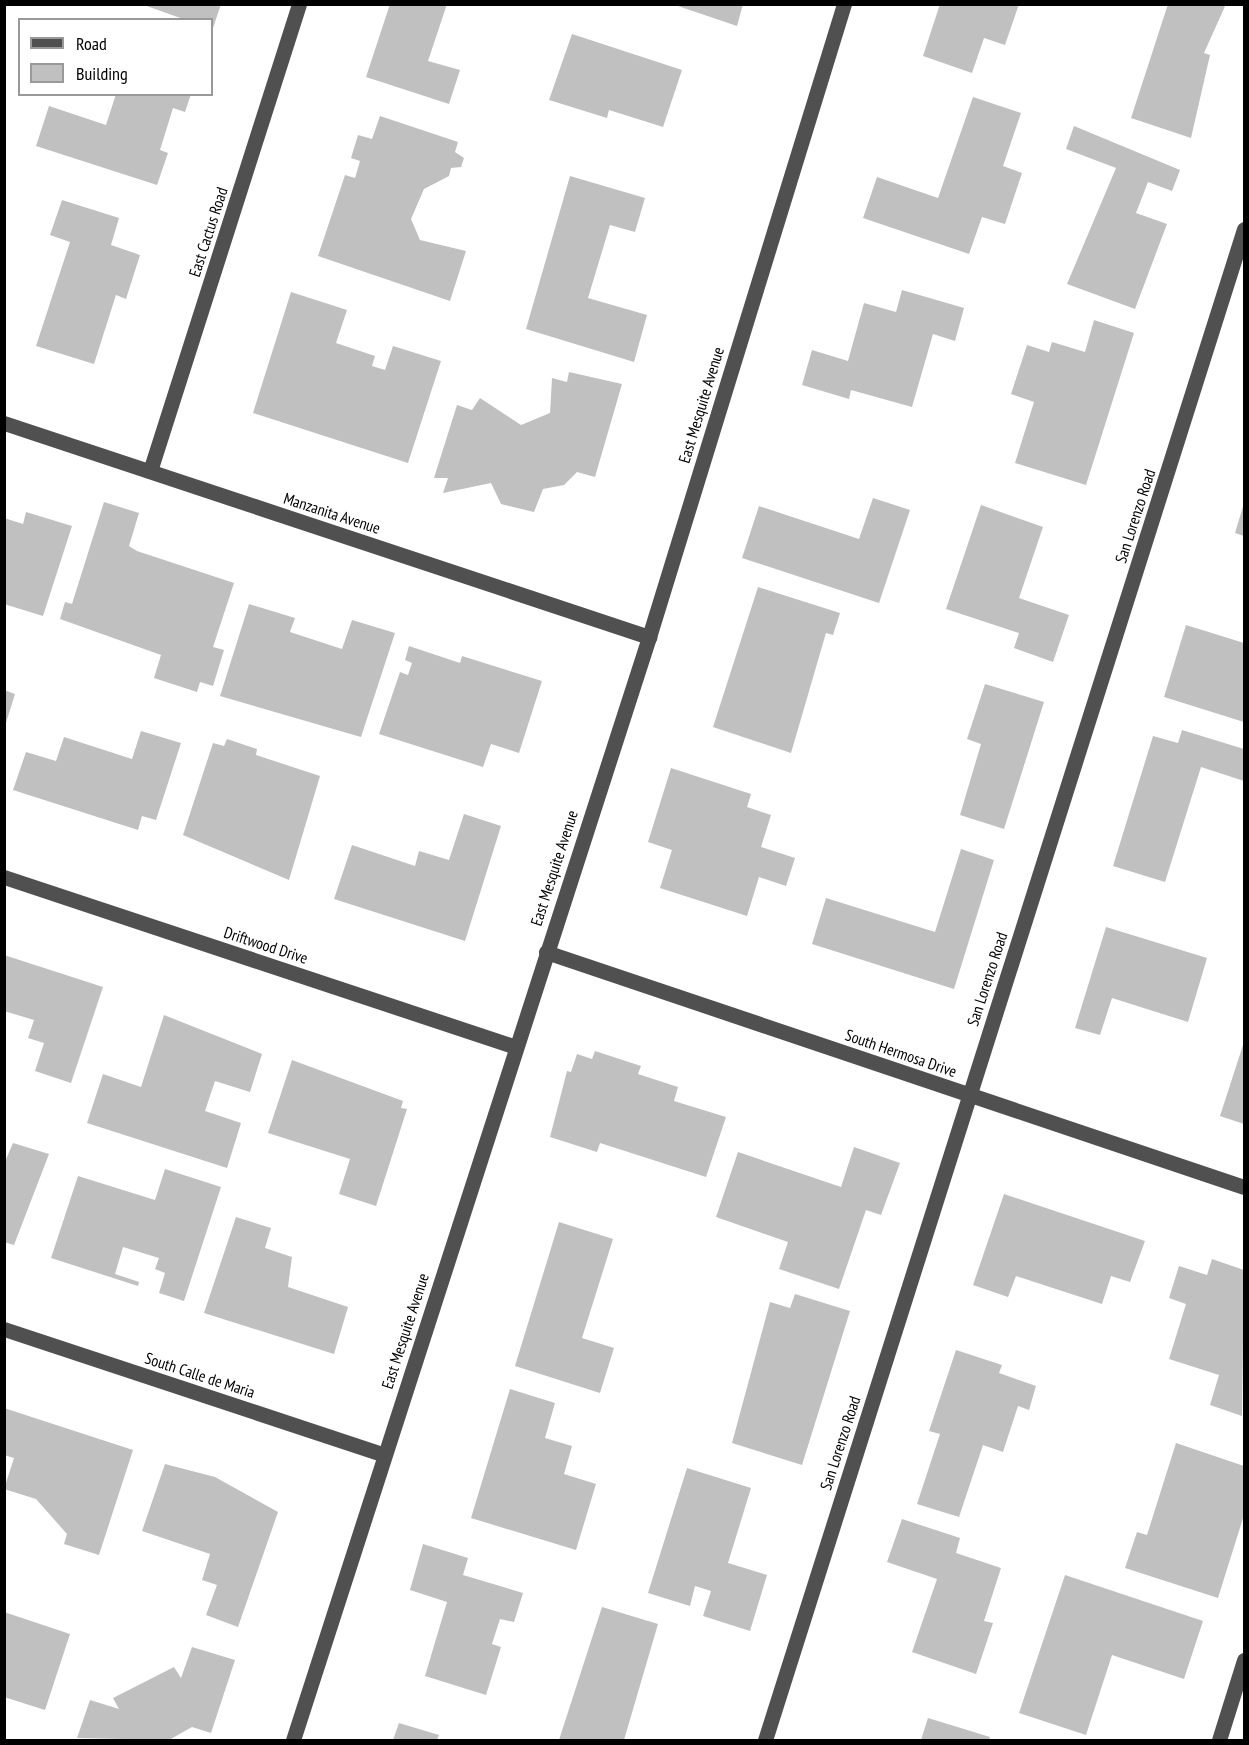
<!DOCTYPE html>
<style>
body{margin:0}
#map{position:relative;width:1249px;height:1745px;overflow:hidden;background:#fff;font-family:"PT Sans Narrow",sans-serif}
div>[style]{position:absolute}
.building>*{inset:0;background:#c0c0c0}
.minor>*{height:15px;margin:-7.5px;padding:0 7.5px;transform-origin:7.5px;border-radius:7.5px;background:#505050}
span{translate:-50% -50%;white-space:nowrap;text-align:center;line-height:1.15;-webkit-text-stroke:4.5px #fff;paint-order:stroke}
.street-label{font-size:16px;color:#000}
.frame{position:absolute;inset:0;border:6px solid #000;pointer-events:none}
.legend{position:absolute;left:18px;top:18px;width:195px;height:78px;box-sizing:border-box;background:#fff;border:2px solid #999;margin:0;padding:8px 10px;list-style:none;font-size:18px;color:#000}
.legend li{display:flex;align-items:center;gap:12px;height:30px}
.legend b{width:30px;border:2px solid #999}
</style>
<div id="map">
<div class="building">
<div style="clip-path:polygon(141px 4px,221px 4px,212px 31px,212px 20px,186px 20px)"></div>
<div style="clip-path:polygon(390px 4px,447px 4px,428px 61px,460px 70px,449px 104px,366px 77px)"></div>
<div style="clip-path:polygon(672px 4px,743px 4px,737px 26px)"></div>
<div style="clip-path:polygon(940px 4px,1019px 4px,1005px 45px,984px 38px,972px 73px,923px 56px)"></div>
<div style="clip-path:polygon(1168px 4px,1226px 4px,1204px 53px,1210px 55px,1191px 138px,1131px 118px)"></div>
<div style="clip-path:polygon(572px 34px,682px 70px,663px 127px,609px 110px,607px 118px,549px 100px)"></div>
<div style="clip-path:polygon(116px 94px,191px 94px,185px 112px,173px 108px,160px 150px,168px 153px,157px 185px,36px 146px,49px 106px,106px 125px)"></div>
<div style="clip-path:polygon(973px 97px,1021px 113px,1003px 166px,1022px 173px,1005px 224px,982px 217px,969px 254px,863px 218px,877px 177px,938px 198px)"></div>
<div style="clip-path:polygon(380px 116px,458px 142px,455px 152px,464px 158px,461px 167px,451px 168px,449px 176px,424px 189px,411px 219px,420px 240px,466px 251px,450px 301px,318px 256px,345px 175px,355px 178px,360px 161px,351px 158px,358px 135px,372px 139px)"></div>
<div style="clip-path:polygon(1074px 126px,1180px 170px,1172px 191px,1148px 182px,1136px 213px,1167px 224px,1135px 309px,1067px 284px,1116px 168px,1066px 149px)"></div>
<div style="clip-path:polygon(570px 176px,645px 198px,635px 232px,610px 225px,588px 298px,647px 315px,634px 362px,526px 329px)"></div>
<div style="clip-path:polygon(62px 200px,119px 218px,111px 245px,140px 255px,126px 299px,116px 295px,94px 364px,36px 346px,70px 242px,50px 235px)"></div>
<div style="clip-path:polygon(902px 290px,964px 308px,955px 341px,933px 334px,912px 407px,851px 390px,849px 399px,802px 385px,812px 350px,848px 361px,864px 303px,896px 312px)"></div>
<div style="clip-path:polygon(291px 292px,347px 310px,336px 343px,375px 356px,372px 366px,385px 370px,393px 346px,441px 361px,408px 463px,253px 413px)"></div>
<div style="clip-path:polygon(1094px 320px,1134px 333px,1086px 485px,1015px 463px,1034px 402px,1011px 394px,1027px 345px,1049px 352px,1052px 342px,1085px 352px)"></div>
<div style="clip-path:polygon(569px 372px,622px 384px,595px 477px,577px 472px,564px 485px,543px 489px,534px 512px,501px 504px,491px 483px,443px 493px,448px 478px,434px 478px,457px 405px,472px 410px,480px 398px,521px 425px,550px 413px,552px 378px,567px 382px)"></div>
<div style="clip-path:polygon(873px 498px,910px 510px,879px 603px,742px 558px,759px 506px,859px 539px)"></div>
<div style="clip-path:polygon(104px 502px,139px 513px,129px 546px,137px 551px,234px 583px,213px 647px,224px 650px,213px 686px,200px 682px,197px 692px,154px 678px,161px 655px,60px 619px,65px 602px,72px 604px)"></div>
<div style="clip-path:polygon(1244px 503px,1244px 536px,1235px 533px)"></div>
<div style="clip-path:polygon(981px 505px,1043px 527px,1019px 598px,1069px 615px,1053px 662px,1014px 648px,1019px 633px,946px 609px)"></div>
<div style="clip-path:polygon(26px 512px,72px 526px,43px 616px,4px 604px,4px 518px,23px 524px)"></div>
<div style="clip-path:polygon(758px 587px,840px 613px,833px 635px,826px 633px,791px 753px,713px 727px)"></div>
<div style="clip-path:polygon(249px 604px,295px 618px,290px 632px,342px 649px,352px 620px,395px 633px,361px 737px,220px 696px)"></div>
<div style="clip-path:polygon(1186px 625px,1244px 643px,1244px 722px,1164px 697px)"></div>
<div style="clip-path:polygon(409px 646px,460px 663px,462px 656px,542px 681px,519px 753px,491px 744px,483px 767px,379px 734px,400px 672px,408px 675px,412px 663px,405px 660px)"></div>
<div style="clip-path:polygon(985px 684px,1044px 702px,1004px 829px,960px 815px,981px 744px,967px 739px)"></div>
<div style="clip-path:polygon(4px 690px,15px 694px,5px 726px,4px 726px)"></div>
<div style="clip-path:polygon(1182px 730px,1244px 749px,1244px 781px,1201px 767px,1165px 882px,1113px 866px,1153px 736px,1178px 743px)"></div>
<div style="clip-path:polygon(141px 731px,181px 743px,156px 820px,142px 816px,138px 830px,13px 790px,26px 752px,56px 761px,64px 737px,132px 759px)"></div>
<div style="clip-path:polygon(227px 739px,257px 749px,256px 755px,320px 776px,289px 880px,183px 835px,213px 743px,224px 746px)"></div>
<div style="clip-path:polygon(671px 768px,751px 794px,747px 807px,771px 815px,761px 847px,795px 858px,786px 886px,759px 877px,747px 916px,660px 888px,672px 850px,648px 842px)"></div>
<div style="clip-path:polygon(464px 814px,501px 826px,465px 941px,334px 899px,352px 845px,415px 866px,419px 851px,449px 860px)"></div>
<div style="clip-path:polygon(961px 849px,994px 860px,954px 989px,812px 944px,826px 898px,935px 932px)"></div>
<div style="clip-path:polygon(1106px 927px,1207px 958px,1188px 1022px,1112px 998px,1100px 1035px,1075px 1028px)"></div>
<div style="clip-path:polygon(4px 955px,103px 987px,71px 1083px,35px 1071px,44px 1043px,28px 1038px,34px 1020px,4px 1011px)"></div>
<div style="clip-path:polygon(164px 1015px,262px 1054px,250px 1092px,215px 1081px,205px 1111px,241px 1123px,227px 1168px,87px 1123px,103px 1074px,141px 1087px)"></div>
<div style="clip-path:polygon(1244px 1042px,1244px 1124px,1220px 1116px)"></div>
<div style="clip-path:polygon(595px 1051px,641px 1066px,638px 1074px,678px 1087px,674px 1101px,726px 1117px,706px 1177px,600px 1143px,597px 1152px,550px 1137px,567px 1071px,571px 1072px,577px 1054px,592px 1059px)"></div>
<div style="clip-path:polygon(292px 1060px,403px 1101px,401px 1108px,407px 1109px,376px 1206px,339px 1194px,350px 1159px,268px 1133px)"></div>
<div style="clip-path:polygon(13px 1143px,49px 1154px,14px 1245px,4px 1242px,4px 1164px)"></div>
<div style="clip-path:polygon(854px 1147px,900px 1163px,881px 1215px,866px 1210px,839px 1289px,779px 1269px,788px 1242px,716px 1217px,738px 1152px,841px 1187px)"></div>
<div style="clip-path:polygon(165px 1169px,221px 1187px,184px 1301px,159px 1293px,165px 1273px,155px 1269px,159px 1258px,123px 1247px,115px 1274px,139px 1282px,138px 1286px,51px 1258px,78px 1176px,155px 1200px)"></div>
<div style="clip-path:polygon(1004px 1194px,1145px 1241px,1130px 1282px,1111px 1276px,1102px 1304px,1016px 1276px,1008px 1297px,973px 1285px)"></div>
<div style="clip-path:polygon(236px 1217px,271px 1228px,265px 1248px,292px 1257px,288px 1287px,348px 1307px,334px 1354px,204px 1313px)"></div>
<div style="clip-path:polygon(559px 1222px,613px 1239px,582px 1338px,614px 1348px,600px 1393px,515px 1366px)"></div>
<div style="clip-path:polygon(1212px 1259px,1244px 1270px,1242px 1416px,1210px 1405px,1219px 1375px,1169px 1359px,1186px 1304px,1169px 1298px,1179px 1266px,1207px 1275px)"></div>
<div style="clip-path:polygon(795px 1294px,850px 1311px,802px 1465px,732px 1443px,770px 1302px,790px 1308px)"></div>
<div style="clip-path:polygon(956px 1350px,1002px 1365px,999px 1373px,1036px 1386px,1029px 1410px,1018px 1406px,1003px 1452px,983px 1445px,959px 1517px,917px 1504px,940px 1434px,929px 1431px)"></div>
<div style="clip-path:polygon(510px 1389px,555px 1403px,545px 1438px,572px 1446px,564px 1474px,596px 1484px,576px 1550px,471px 1518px)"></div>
<div style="clip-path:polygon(4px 1408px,133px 1450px,99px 1555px,64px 1544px,67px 1534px,36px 1499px,4px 1489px,14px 1458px,4px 1455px)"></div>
<div style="clip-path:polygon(1176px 1443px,1244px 1466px,1244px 1515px,1218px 1598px,1125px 1568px,1137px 1532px,1147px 1535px)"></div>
<div style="clip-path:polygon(165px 1464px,215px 1477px,278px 1512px,238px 1627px,206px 1615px,217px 1585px,202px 1580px,210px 1554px,142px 1531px)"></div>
<div style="clip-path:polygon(687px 1468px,751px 1488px,728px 1563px,767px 1575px,750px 1631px,703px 1616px,711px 1591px,695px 1586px,690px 1606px,648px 1593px)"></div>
<div style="clip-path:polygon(902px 1519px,960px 1538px,956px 1553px,1001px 1568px,984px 1621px,993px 1623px,976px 1674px,912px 1652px,937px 1579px,887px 1562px)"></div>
<div style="clip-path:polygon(423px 1544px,468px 1558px,463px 1575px,523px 1593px,514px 1622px,500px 1619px,492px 1644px,501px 1647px,486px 1695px,425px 1676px,447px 1602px,410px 1590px)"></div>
<div style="clip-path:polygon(1065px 1575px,1203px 1621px,1184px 1679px,1112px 1655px,1086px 1735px,1019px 1713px)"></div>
<div style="clip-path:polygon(602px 1607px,658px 1624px,624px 1740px,559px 1740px)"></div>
<div style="clip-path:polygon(4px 1612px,70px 1634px,45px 1710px,4px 1697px)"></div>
<div style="clip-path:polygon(192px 1647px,235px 1660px,211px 1733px,192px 1727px,169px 1740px,77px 1738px,90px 1700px,119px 1709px,113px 1698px,174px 1667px,181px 1678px)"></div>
<div style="clip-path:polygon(928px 1718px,990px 1737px,989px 1740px,921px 1740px)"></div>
<div style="clip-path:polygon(399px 1723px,439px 1735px,437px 1740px,393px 1740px)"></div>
</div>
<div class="minor">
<div style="left:4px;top:423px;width:680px;rotate:18.35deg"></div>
<div style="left:150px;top:471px;width:490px;rotate:-72.3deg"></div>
<div style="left:4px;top:877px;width:539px;rotate:18.37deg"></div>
<div style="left:546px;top:952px;width:736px;rotate:18.61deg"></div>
<div style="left:4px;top:1329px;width:400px;rotate:18.3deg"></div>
<div style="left:293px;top:1740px;width:1159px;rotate:-72.11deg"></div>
<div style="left:649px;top:637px;width:662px;rotate:-72.88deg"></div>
<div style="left:765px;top:1740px;width:1585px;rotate:-72.41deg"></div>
<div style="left:1219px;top:1740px;width:84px;rotate:-72.6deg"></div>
</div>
<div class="street-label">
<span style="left:208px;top:232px;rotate:-72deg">East Cactus Road</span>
<span style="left:701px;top:405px;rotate:-73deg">East Mesquite Avenue</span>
<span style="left:332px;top:513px;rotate:18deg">Manzanita Avenue</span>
<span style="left:1135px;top:516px;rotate:-72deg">San Lorenzo Road</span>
<span style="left:554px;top:868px;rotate:-72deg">East Mesquite Avenue</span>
<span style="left:266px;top:945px;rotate:18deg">Driftwood Drive</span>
<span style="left:987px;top:979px;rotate:-72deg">San Lorenzo Road</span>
<span style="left:901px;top:1053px;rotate:19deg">South Hermosa Drive</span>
<span style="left:405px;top:1331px;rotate:-72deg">East Mesquite Avenue</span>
<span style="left:200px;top:1375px;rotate:18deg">South Calle de Maria</span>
<span style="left:840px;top:1443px;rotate:-72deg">San Lorenzo Road</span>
</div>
<div class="frame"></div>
<ul class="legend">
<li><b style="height:8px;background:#505050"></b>Road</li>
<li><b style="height:16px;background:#c0c0c0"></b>Building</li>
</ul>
</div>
